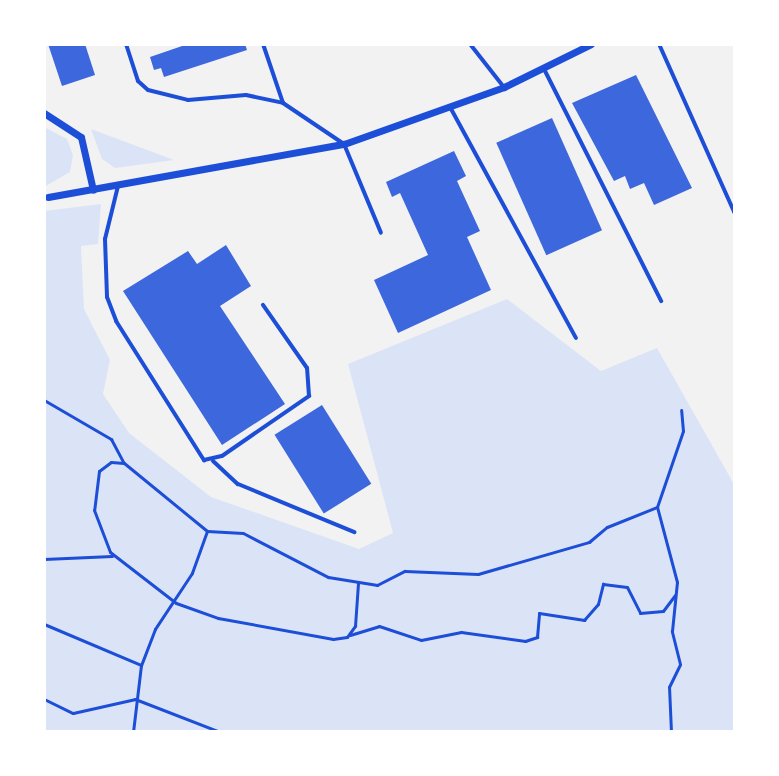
<!DOCTYPE html>
<style>
body{margin:0}
#map{position:relative;width:779px;height:776px;overflow:hidden;background:#f2f2f2;font-family:"Alegreya Sans",sans-serif}
div>[style]{position:absolute}
.green>*{inset:0;background:#dbe4f7}
.building>*{inset:0;background:#3d67dc;transform-origin:0 0}
.path>*{height:3px;margin:-1.5px;padding:0 1.5px;transform-origin:1.5px;border-radius:1.5px;background:#1d4ed8}
.service>*{height:4px;margin:-2px;padding:0 2px;transform-origin:2px;border-radius:2px;background:#1d4ed8}
.minor>*{height:7px;margin:-3.5px;padding:0 3.5px;transform-origin:3.5px;border-radius:3.5px;background:#1d4ed8}
span{translate:-50% -50%;white-space:nowrap;text-align:center;line-height:1.15;-webkit-text-stroke:8px #fff;paint-order:stroke}
.frame{position:absolute;inset:0;border:46px solid #fff;pointer-events:none}
</style>
<div id="map">
<div class="green">
<div style="clip-path:polygon(44px 127px,67px 139px,73px 155px,70px 172px,44px 187px)"></div>
<div style="clip-path:polygon(91px 129px,174px 160px,115px 168px,102px 159px)"></div>
<div style="clip-path:polygon(101px 204px,98px 244px,81px 246px,84px 309px,110px 360px,103px 394px,129px 433px,211px 497px,359px 549px,393px 533px,348px 364px,507px 299px,601px 371px,657px 348px,735px 486px,735px 732px,44px 732px,44px 211px)"></div>
</div>
<div class="building">
<div style="clip-path:polygon(48px 44px,85px 44px,95px 75px,62px 86px)"></div>
<div style="clip-path:polygon(188px 44px,245px 44px,247px 50px,164px 77px,161px 68px,154px 70px,150px 57px)"></div>
<div style="clip-path:polygon(636px 75px,692px 188px,654px 205px,644px 183px,630px 189px,625px 176px,614px 181px,572px 103px)"></div>
<div style="left:552px;top:118px;width:123px;height:61px;rotate:66deg"></div>
<div style="clip-path:polygon(454px 151px,466px 176px,457px 181px,480px 231px,467px 237px,491px 290px,398px 333px,374px 280px,428px 255px,400px 193px,392px 197px,386px 182px)"></div>
<div style="clip-path:polygon(226px 245px,251px 286px,220px 306px,285px 404px,222px 445px,123px 291px,188px 251px,197px 264px)"></div>
<div style="left:322px;top:405px;width:93px;height:56px;rotate:58deg"></div>
</div>
<div class="path">
<div style="left:44px;top:400px;width:78px;rotate:30.2deg"></div>
<div style="left:111px;top:439px;width:27px;rotate:62deg"></div>
<div style="left:124px;top:463px;width:107px;rotate:39.3deg"></div>
<div style="left:207px;top:531px;width:45px;rotate:109.7deg"></div>
<div style="left:192px;top:573px;width:67px;rotate:123.5deg"></div>
<div style="left:155px;top:629px;width:39px;rotate:111deg"></div>
<div style="left:141px;top:665px;width:67px;rotate:96.8deg"></div>
<div style="left:124px;top:463px;width:13px;rotate:-176deg"></div>
<div style="left:111px;top:462px;width:15px;rotate:143deg"></div>
<div style="left:99px;top:471px;width:39px;rotate:97deg"></div>
<div style="left:94px;top:510px;width:45px;rotate:69.1deg"></div>
<div style="left:110px;top:552px;width:83px;rotate:37.7deg"></div>
<div style="left:176px;top:603px;width:45px;rotate:19.7deg"></div>
<div style="left:218px;top:618px;width:117px;rotate:10.3deg"></div>
<div style="left:333px;top:639px;width:14px;rotate:-8deg"></div>
<div style="left:347px;top:637px;width:14px;rotate:-54deg"></div>
<div style="left:355px;top:626px;width:43px;rotate:-86deg"></div>
<div style="left:207px;top:531px;width:36px;rotate:3deg"></div>
<div style="left:243px;top:533px;width:96px;rotate:27.4deg"></div>
<div style="left:328px;top:577px;width:50px;rotate:9.3deg"></div>
<div style="left:377px;top:585px;width:31px;rotate:-27deg"></div>
<div style="left:405px;top:571px;width:73px;rotate:2.4deg"></div>
<div style="left:478px;top:574px;width:116px;rotate:-16.1deg"></div>
<div style="left:589px;top:542px;width:23px;rotate:-40deg"></div>
<div style="left:607px;top:527px;width:54px;rotate:-21.8deg"></div>
<div style="left:44px;top:559px;width:68px;rotate:-2.5deg"></div>
<div style="left:44px;top:624px;width:105px;rotate:22.9deg"></div>
<div style="left:350px;top:635px;width:30px;rotate:-17deg"></div>
<div style="left:379px;top:626px;width:44px;rotate:18.4deg"></div>
<div style="left:421px;top:640px;width:41px;rotate:-11.3deg"></div>
<div style="left:461px;top:632px;width:65px;rotate:8deg"></div>
<div style="left:525px;top:641px;width:13px;rotate:-18deg"></div>
<div style="left:537px;top:637px;width:24px;rotate:-85deg"></div>
<div style="left:539px;top:613px;width:46px;rotate:8.8deg"></div>
<div style="left:584px;top:620px;width:21px;rotate:-49deg"></div>
<div style="left:598px;top:604px;width:21px;rotate:-76deg"></div>
<div style="left:603px;top:584px;width:24px;rotate:7deg"></div>
<div style="left:627px;top:587px;width:29px;rotate:63deg"></div>
<div style="left:640px;top:613px;width:23px;rotate:-5deg"></div>
<div style="left:663px;top:611px;width:20px;rotate:-53deg"></div>
<div style="left:44px;top:699px;width:32px;rotate:26deg"></div>
<div style="left:73px;top:713px;width:64px;rotate:-12.7deg"></div>
<div style="left:135px;top:699px;width:91px;rotate:21.2deg"></div>
<div style="left:671px;top:732px;width:45px;rotate:-92.5deg"></div>
<div style="left:669px;top:687px;width:25px;rotate:-64deg"></div>
<div style="left:680px;top:664px;width:34px;rotate:-104deg"></div>
<div style="left:672px;top:631px;width:49px;rotate:-84.2deg"></div>
<div style="left:677px;top:582px;width:78px;rotate:-104.9deg"></div>
<div style="left:657px;top:507px;width:80px;rotate:-71.1deg"></div>
<div style="left:683px;top:431px;width:21px;rotate:-95deg"></div>
</div>
<div class="service">
<div style="left:126px;top:44px;width:39px;rotate:72deg"></div>
<div style="left:138px;top:81px;width:13px;rotate:42deg"></div>
<div style="left:148px;top:90px;width:41px;rotate:14deg"></div>
<div style="left:188px;top:100px;width:58px;rotate:-4.9deg"></div>
<div style="left:246px;top:95px;width:38px;rotate:12deg"></div>
<div style="left:283px;top:103px;width:73px;rotate:33.9deg"></div>
<div style="left:344px;top:144px;width:96px;rotate:67.4deg"></div>
<div style="left:263px;top:44px;width:62px;rotate:71.3deg"></div>
<div style="left:470px;top:44px;width:53px;rotate:51.8deg"></div>
<div style="left:659px;top:44px;width:186px;rotate:65.9deg"></div>
<div style="left:544px;top:69px;width:260px;rotate:63.2deg"></div>
<div style="left:450px;top:107px;width:263px;rotate:61.4deg"></div>
<div style="left:118px;top:186px;width:55px;rotate:103.8deg"></div>
<div style="left:105px;top:239px;width:58px;rotate:88deg"></div>
<div style="left:107px;top:297px;width:26px;rotate:69deg"></div>
<div style="left:116px;top:321px;width:165px;rotate:57.7deg"></div>
<div style="left:204px;top:460px;width:18px;rotate:-13deg"></div>
<div style="left:222px;top:456px;width:106px;rotate:-34.6deg"></div>
<div style="left:309px;top:396px;width:28px;rotate:-94deg"></div>
<div style="left:307px;top:368px;width:77px;rotate:-124.9deg"></div>
<div style="left:213px;top:461px;width:34px;rotate:43deg"></div>
<div style="left:238px;top:484px;width:126px;rotate:22.5deg"></div>
</div>
<div class="minor">
<div style="left:44px;top:113px;width:44px;rotate:33deg"></div>
<div style="left:81px;top:137px;width:54px;rotate:77.2deg"></div>
<div style="left:48px;top:197px;width:301px;rotate:-10.2deg"></div>
<div style="left:344px;top:144px;width:170px;rotate:-19.6deg"></div>
<div style="left:504px;top:87px;width:97px;rotate:-26.3deg"></div>
</div>
<div class="frame"></div>
</div>
